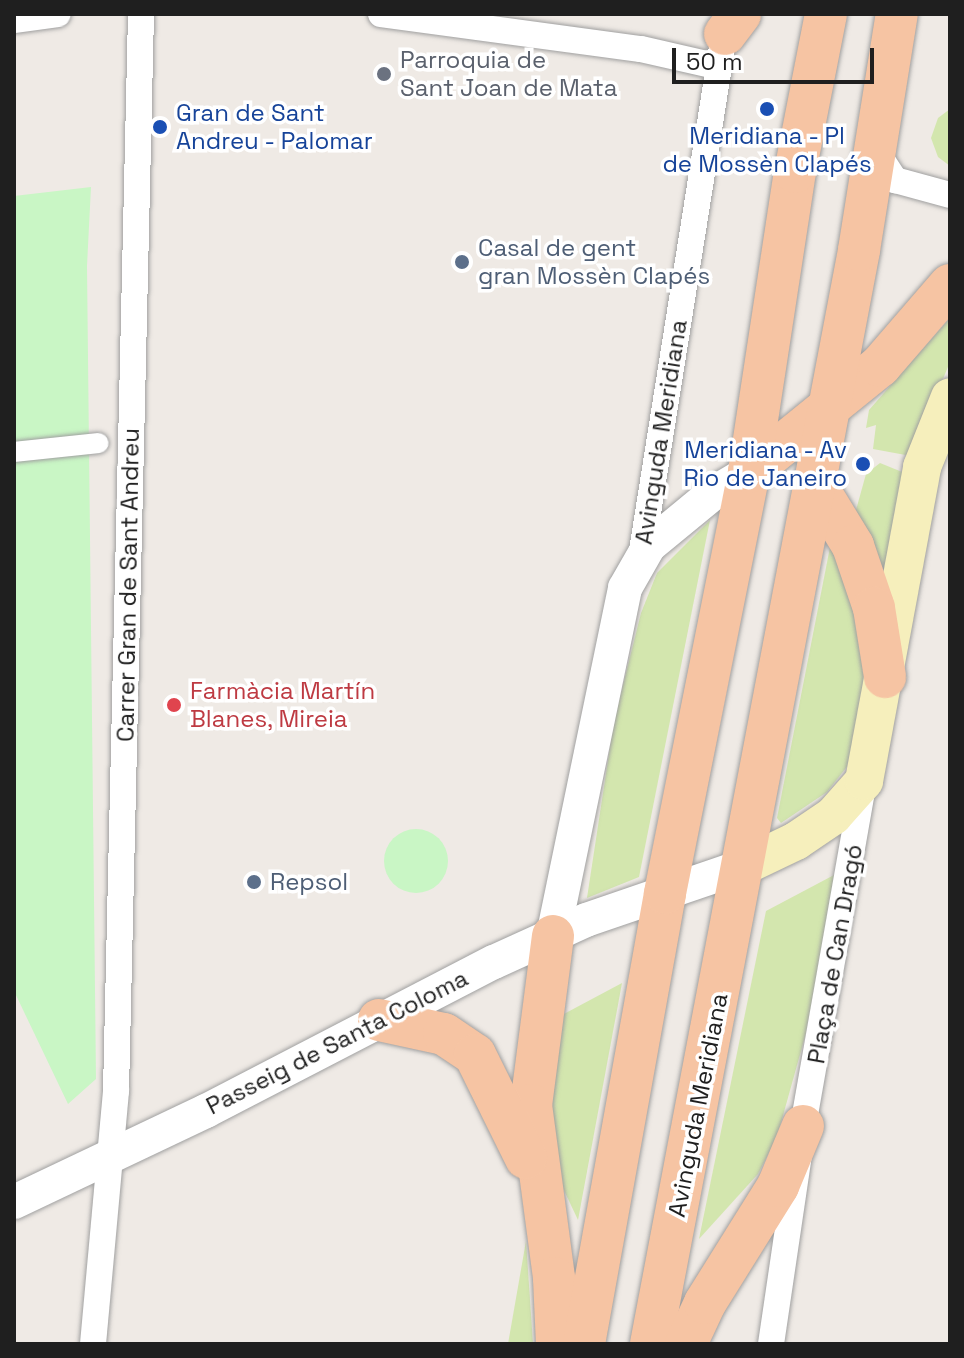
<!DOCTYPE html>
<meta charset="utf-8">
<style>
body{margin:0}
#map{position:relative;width:964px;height:1358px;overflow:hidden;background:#efeae5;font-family:"Space Grotesk",sans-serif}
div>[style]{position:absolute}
.grass>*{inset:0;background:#d3e6ae}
.park>*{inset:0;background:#c9f6c5}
.round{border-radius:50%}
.roads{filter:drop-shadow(0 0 2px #a0a0a0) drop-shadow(0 0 2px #a0a0a0)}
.pedestrian>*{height:20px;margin:-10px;padding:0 10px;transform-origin:10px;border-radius:10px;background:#fff}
.minor>*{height:26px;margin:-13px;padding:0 13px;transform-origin:13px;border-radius:13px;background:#fff}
.tertiary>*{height:34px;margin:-17px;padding:0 17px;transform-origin:17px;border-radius:17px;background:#fff}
.secondary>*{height:38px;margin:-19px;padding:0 19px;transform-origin:19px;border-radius:19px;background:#f6efbc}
.primary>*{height:42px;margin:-21px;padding:0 21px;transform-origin:21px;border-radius:21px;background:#f6c4a3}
.dots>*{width:22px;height:22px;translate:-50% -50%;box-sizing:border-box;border:4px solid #fff;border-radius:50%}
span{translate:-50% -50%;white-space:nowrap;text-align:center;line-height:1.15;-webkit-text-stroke:7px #fff;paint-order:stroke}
.worship-label{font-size:24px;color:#5b616d}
.left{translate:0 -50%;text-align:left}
.transit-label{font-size:24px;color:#164399}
.right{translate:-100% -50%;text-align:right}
.service-label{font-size:24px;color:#4e5e75}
.street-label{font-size:24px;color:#1f1f1f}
.health-label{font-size:24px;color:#be3a42}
.frame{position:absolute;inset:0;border:16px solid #1f1f1f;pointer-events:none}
.scale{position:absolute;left:672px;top:48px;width:202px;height:36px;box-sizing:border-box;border:4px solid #1f1f1f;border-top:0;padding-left:10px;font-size:24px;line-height:28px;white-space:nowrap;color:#1f1f1f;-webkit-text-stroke:6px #fff;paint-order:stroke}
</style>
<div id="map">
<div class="grass">
<div style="clip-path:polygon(950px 109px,950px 166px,938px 157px,931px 138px,938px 118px)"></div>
<div style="clip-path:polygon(950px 318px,950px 362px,911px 456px,873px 449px,876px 425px,866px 428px,869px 410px)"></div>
<div style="clip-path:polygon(880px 463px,907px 474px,887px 600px,856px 510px,866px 474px)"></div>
<div style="clip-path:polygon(710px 520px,639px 877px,587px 898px,614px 721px,641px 613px,657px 573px)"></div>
<div style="clip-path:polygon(832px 537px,872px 635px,853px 759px,827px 792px,781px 823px,777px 818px)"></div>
<div style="clip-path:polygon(834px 875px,837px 884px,806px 1033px,777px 1137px,758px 1174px,699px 1239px,766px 911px)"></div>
<div style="clip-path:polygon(622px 983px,578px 1220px,553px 1167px,549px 1135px,562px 1015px)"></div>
<div style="clip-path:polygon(526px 1241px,533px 1344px,508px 1344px)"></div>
</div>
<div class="park">
<div style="clip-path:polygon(91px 187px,87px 266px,96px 1079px,68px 1104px,14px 991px,14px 196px)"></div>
<div class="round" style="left:384px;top:829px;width:64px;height:64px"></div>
</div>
<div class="roads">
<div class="pedestrian">
<div style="left:14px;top:452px;width:85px;rotate:-6deg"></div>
</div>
<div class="minor">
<div style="left:381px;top:14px;width:262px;rotate:7.7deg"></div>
<div style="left:641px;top:49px;width:77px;rotate:12.8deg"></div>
<div style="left:14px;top:20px;width:44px;rotate:-7.8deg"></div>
<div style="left:876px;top:151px;width:35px;rotate:57deg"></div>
<div style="left:895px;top:180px;width:57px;rotate:15.3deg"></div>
<div style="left:641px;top:557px;width:542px;rotate:-80.97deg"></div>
<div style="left:93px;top:1344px;width:254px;rotate:-84.8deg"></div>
<div style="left:116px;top:1091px;width:1077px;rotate:-88.67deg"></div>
<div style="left:771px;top:1344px;width:220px;rotate:-81.6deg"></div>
<div style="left:803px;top:1126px;width:350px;rotate:-80deg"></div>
</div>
<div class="tertiary">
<div style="left:553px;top:936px;width:355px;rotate:-78.3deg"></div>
<div style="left:625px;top:588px;width:48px;rotate:-60.3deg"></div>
<div style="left:649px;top:546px;width:82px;rotate:-39.5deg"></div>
<div style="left:712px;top:494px;width:43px;rotate:-30.7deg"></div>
<div style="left:14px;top:1202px;width:212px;rotate:-25.4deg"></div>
<div style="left:206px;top:1111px;width:324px;rotate:-27.4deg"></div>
<div style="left:494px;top:962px;width:101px;rotate:-24.5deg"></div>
<div style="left:586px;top:920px;width:167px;rotate:-18.9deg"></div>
</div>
<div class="secondary">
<div style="left:744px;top:866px;width:58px;rotate:-25.7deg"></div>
<div style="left:796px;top:841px;width:45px;rotate:-34deg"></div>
<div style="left:833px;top:816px;width:47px;rotate:-48.5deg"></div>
<div style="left:864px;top:781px;width:319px;rotate:-79.5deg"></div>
<div style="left:922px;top:467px;width:75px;rotate:-68.2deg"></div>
</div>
<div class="primary">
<div style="left:725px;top:34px;width:25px;rotate:-53deg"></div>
<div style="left:749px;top:472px;width:169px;rotate:-39deg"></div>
<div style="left:880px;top:366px;width:107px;rotate:-49.2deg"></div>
<div style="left:814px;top:482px;width:75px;rotate:58.6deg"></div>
<div style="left:853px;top:546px;width:65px;rotate:71.3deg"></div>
<div style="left:874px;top:608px;width:70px;rotate:80.9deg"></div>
<div style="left:553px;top:936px;width:170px;rotate:97.4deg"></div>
<div style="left:531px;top:1105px;width:175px;rotate:82.4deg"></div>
<div style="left:554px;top:1278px;width:66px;rotate:87.4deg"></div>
<div style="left:379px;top:1020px;width:66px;rotate:12.2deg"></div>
<div style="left:444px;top:1034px;width:37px;rotate:34deg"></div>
<div style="left:475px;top:1055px;width:115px;rotate:63.7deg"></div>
<div style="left:584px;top:1344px;width:458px;rotate:-79.8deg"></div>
<div style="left:665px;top:893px;width:429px;rotate:-78.7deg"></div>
<div style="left:749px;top:472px;width:304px;rotate:-81.3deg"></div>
<div style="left:795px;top:172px;width:161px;rotate:-78.9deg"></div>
<div style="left:651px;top:1344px;width:1114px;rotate:-79.23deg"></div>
<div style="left:859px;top:250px;width:239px;rotate:-80.9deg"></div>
<div style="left:686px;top:1344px;width:45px;rotate:-65.1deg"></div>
<div style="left:705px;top:1303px;width:138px;rotate:-58deg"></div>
<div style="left:778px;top:1186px;width:65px;rotate:-67.4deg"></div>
</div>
</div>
<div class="dots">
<div style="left:384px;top:74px;background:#6b7280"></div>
<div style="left:767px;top:109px;background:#1a4fb4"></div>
<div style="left:160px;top:127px;background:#1a4fb4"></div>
<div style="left:462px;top:262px;background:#5c6f8a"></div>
<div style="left:863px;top:464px;background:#1a4fb4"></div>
<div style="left:174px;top:705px;background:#e0444e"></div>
<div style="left:254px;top:882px;background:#5c6f8a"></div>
</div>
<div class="worship-label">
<span class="left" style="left:400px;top:74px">Parroquia de<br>Sant Joan de Mata</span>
</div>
<div class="transit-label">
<span class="left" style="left:176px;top:127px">Gran de Sant<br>Andreu - Palomar</span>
<span style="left:767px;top:150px">Meridiana - Pl<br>de Mossèn Clapés</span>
<span class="right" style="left:847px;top:464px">Meridiana - Av<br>Rio de Janeiro</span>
</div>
<div class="service-label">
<span class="left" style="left:478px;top:262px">Casal de gent<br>gran Mossèn Clapés</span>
<span class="left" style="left:270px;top:882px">Repsol</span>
</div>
<div class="street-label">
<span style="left:661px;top:432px;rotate:-81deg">Avinguda Meridiana</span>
<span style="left:128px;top:585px;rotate:-89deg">Carrer Gran de Sant Andreu</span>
<span style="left:835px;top:954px;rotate:-80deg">Plaça de Can Dragó</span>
<span style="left:337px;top:1042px;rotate:-27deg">Passeig de Santa Coloma</span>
<span style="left:698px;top:1105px;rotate:-79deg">Avinguda Meridiana</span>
</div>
<div class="health-label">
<span class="left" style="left:190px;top:705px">Farmàcia Martín<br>Blanes, Mireia</span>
</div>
<div class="frame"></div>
<div class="scale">50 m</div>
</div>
